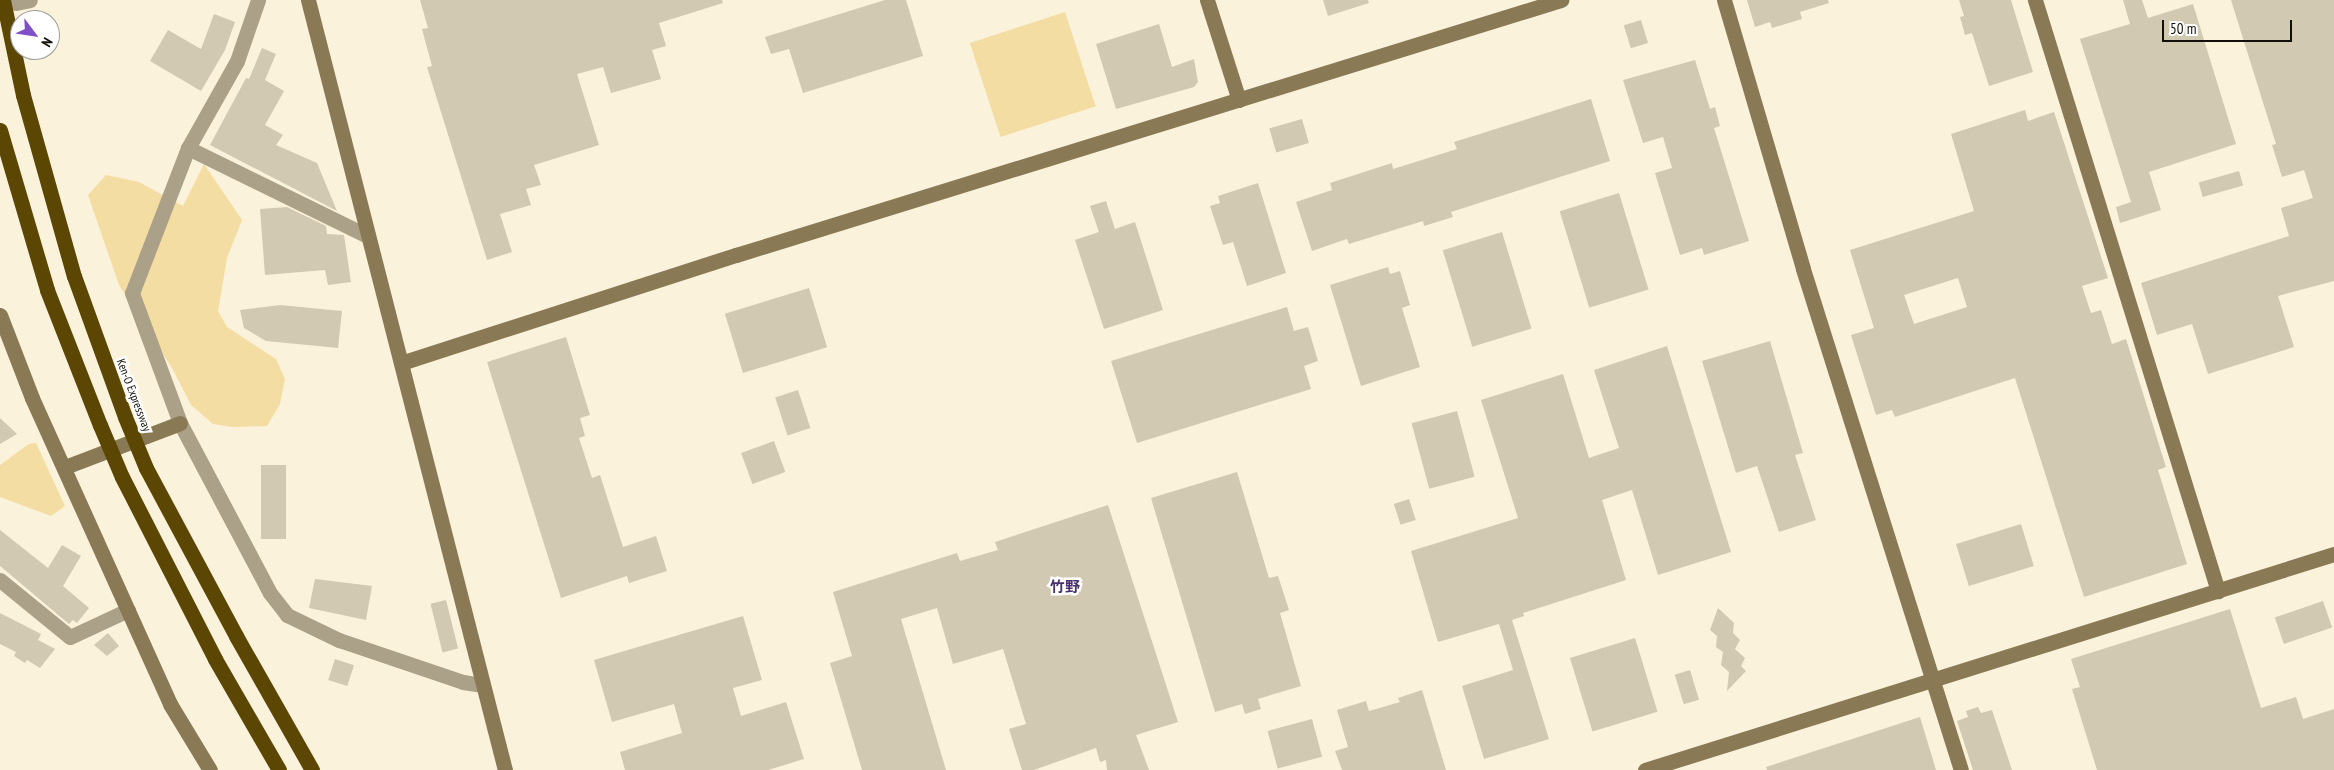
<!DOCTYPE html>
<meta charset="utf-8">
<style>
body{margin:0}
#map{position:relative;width:2334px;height:770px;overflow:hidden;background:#fbf2db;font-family:"PT Sans Narrow","Noto Sans JP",sans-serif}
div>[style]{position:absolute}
.green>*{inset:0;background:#f4dda3;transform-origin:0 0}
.building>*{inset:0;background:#d2c9b3;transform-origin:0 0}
.street>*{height:15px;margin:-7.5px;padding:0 7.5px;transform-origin:7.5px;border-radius:7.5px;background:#aba188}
.secondary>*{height:15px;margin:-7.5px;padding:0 7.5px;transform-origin:7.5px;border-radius:7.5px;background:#897a55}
.highway>*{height:15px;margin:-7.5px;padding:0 7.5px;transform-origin:7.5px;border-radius:7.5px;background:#5b4603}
.highway-bridge>*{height:15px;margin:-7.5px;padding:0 7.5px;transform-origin:7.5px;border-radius:7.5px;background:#5b4603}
span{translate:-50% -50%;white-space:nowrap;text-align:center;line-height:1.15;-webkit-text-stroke:5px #fff;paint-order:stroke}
.street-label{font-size:12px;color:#120f08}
.quarter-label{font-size:15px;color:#47306c;font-weight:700}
.north{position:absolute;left:10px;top:10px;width:50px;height:50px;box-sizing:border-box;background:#fff;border:1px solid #a09f9c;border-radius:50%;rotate:121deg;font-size:14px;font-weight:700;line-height:20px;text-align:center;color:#120f08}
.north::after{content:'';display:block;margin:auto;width:18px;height:22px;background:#8050c9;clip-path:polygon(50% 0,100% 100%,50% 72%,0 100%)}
.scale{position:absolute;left:2162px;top:20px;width:130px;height:22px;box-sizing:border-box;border:2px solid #120f08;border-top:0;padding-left:6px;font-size:15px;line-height:18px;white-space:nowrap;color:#120f08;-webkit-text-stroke:4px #fff;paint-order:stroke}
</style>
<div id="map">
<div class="green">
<div style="left:1065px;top:12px;width:99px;height:100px;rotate:72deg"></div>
<div style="clip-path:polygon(204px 164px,242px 220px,227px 258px,218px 311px,227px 327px,276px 359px,285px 379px,280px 404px,267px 426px,233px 427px,213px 424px,191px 405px,172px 368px,119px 285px,88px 195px,106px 175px,139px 182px,183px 206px)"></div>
<div style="clip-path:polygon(36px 443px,65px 506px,51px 516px,0 497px,0 465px,29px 444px)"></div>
</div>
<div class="building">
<div style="clip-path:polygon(420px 0,722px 0,723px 3px,659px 23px,666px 46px,652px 50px,661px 79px,611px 93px,603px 67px,577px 74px,599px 145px,534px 165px,541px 185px,526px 189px,531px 205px,500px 214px,512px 252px,487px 260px,427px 67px,432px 66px,422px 29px,428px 28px)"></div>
<div style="clip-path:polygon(885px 0,906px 0,923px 56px,803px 93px,789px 49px,771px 54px,765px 37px)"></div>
<div style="clip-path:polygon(1323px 0,1368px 0,1369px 3px,1328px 16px)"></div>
<div style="clip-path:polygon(1747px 0,1828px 0,1829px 3px,1800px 12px,1802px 19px,1772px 28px,1770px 22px,1755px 27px)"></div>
<div style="clip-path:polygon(1959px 0,2011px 0,2033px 72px,1989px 86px,1972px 33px,1965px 35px,1960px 17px,1964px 16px)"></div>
<div style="clip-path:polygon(2123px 0,2142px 0,2148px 18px,2193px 4px,2236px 144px,2149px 172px,2161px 210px,2120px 223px,2116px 207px,2131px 202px,2080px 39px,2130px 24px)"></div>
<div style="clip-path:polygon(2231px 0,2334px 0,2334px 281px,2278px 296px,2294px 347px,2208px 374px,2192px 324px,2157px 335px,2141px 283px,2289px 236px,2281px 208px,2313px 198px,2304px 170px,2282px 177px,2272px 145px,2276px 144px)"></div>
<div style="clip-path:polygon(214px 14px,235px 22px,225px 50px,201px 91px,150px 61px,168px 30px,201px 49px)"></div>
<div style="left:1641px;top:20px;width:24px;height:18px;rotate:73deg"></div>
<div style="clip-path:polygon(1159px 24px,1172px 67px,1194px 59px,1198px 82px,1194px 87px,1116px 109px,1096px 44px)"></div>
<div style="clip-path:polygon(262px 48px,276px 54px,265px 80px,284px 91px,265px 125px,283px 135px,276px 145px,317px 163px,337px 211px,210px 145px,246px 78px,249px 79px)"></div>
<div style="clip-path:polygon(1695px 60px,1710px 109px,1715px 107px,1720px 126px,1714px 128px,1749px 241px,1704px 255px,1702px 248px,1680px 255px,1655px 173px,1672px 168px,1663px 137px,1643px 143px,1623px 80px)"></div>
<div style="clip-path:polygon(1591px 99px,1610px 161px,1451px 212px,1453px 217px,1424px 226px,1423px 221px,1349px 244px,1347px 239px,1312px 251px,1296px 202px,1332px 190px,1330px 183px,1392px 163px,1393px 169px,1457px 149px,1454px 142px)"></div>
<div style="clip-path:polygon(evenodd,2025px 110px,2028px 121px,2054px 112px,2108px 278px,2082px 286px,2091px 313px,2101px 310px,2112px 344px,2126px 339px,2166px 467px,2158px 470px,2187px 564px,2084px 597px,2015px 378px,1895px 417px,1892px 410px,1876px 415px,1851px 335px,1874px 328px,1850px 250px,1974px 211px,1951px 134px,2025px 110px,1958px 278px,1967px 307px,1914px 324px,1904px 295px,1958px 278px)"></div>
<div style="left:1302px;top:119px;width:25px;height:34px;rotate:74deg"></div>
<div style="left:2239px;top:171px;width:15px;height:42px;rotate:74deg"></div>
<div style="clip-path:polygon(1258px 183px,1286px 273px,1247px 286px,1233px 242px,1223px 245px,1210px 206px,1220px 203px,1218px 196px)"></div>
<div style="left:1619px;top:193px;width:101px;height:62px;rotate:73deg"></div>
<div style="clip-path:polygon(1106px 201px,1115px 229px,1135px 222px,1163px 310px,1104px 329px,1075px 240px,1099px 232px,1090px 206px)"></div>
<div style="clip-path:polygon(287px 207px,326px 226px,327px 234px,344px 235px,351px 282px,328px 285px,325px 270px,265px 275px,260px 209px)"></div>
<div style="left:1502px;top:232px;width:101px;height:62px;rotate:73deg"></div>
<div style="clip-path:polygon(1388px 267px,1390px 274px,1400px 271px,1410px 305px,1402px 308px,1420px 367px,1361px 386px,1330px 285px)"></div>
<div style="left:809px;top:288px;width:62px;height:88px;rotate:73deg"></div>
<div style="clip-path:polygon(280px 305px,342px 311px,338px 348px,266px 341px,244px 328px,240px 310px)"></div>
<div style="clip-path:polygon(1287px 307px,1294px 331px,1308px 327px,1318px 361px,1304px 366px,1311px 389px,1137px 443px,1111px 361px)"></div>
<div style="clip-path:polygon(566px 337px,590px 415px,580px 418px,585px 436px,579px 438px,592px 478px,600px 475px,623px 547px,656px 536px,667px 571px,629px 583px,627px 576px,561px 598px,487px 362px)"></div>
<div style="clip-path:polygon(1770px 341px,1803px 453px,1795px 455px,1816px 520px,1779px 532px,1757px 466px,1736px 473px,1702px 361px)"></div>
<div style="clip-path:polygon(1667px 346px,1731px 552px,1658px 575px,1632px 490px,1602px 500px,1626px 580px,1523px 613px,1524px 616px,1512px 620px,1549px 739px,1484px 759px,1462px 686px,1513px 670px,1499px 624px,1438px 642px,1411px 551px,1518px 518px,1481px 400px,1563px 374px,1589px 458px,1619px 448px,1594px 370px)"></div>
<div style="left:798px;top:390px;width:40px;height:24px;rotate:72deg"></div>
<div style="left:1457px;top:411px;width:68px;height:47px;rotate:75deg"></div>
<div style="clip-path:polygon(0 418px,17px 434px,0 444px)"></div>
<div style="left:774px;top:441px;width:33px;height:35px;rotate:70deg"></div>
<div style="left:261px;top:465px;width:25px;height:74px"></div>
<div style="clip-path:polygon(1237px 472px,1269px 578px,1278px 576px,1289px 610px,1280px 613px,1301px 686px,1258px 699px,1261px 709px,1245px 714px,1242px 704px,1215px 712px,1151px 498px)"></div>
<div style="left:1409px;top:499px;width:22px;height:16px;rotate:72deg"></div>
<div style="clip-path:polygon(1108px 505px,1178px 722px,1136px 735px,1149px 770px,1107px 770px,1106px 760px,1100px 762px,1096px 748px,1034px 770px,1022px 770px,1009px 729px,1026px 724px,1003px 649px,953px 664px,937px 608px,901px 619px,946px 770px,862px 770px,830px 663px,852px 656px,833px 592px,957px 553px,960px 561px,998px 550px,995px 542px)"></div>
<div style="left:2021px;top:524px;width:44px;height:68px;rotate:73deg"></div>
<div style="clip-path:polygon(0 530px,48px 568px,62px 545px,81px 556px,63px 586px,89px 608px,77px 623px,73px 620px,69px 624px,0 566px)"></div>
<div style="clip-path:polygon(315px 579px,372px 586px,366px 620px,309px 608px)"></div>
<div style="left:446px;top:600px;width:50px;height:16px;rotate:76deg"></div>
<div style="left:2323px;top:601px;width:28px;height:51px;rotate:71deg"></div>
<div style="clip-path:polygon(1718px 608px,1734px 623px,1733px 633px,1740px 640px,1735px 649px,1745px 658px,1741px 666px,1746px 671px,1727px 691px,1729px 672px,1721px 665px,1723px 652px,1716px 647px,1717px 636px,1710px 630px)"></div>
<div style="clip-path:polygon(2230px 609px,2261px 708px,2296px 697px,2303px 719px,2334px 709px,2334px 770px,2097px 770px,2072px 689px,2080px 687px,2071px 659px)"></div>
<div style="clip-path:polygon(0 613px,41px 634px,38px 640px,55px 649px,40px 668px,27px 660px,25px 663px,14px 656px,16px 652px,0 644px)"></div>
<div style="clip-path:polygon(743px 616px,762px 680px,733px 688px,741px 716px,786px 702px,804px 759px,768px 770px,625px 770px,620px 752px,682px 733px,674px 704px,612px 722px,594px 660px)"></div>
<div style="clip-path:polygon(108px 633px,119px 646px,107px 656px,94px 645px)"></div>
<div style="left:1635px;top:638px;width:77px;height:68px;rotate:73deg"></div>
<div style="left:335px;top:659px;width:20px;height:22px;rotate:18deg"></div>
<div style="left:1690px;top:670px;width:31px;height:16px;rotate:73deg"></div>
<div style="clip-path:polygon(1422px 690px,1446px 770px,1342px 770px,1335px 751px,1348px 747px,1337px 710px,1366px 701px,1369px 711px,1400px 702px,1398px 698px)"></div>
<div style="clip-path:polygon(1978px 707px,1981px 713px,1992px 710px,2012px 770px,1973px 770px,1957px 721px,1968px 717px,1966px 711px)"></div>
<div style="clip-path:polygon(1920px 717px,1936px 770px,1767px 770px,1766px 767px)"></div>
<div style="left:1312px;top:719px;width:39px;height:46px;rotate:75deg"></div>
</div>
<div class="street">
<div style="left:258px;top:0;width:65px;rotate:109deg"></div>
<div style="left:237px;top:61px;width:100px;rotate:119.4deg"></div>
<div style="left:188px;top:148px;width:155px;rotate:111.1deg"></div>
<div style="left:132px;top:293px;width:139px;rotate:69.7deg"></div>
<div style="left:180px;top:423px;width:192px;rotate:62.1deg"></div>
<div style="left:270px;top:593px;width:28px;rotate:52deg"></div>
<div style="left:287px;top:615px;width:58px;rotate:25.7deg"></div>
<div style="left:339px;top:640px;width:131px;rotate:18.7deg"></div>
<div style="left:463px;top:682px;width:20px;rotate:9deg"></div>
<div style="left:16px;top:3px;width:14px;rotate:-12deg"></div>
<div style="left:188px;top:148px;width:200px;rotate:26.1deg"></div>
<div style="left:0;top:580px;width:90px;rotate:39.2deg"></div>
<div style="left:70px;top:637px;width:64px;rotate:-25deg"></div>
</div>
<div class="secondary">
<div style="left:308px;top:0;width:795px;rotate:75.65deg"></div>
<div style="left:1207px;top:0;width:105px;rotate:72.3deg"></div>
<div style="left:1724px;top:0;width:280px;rotate:73.6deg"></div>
<div style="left:1803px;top:269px;width:525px;rotate:72.5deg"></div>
<div style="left:2035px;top:0;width:619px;rotate:72.8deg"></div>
<div style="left:0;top:315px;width:89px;rotate:68.9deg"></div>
<div style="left:32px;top:398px;width:336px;rotate:65.7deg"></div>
<div style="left:170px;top:704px;width:77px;rotate:58.8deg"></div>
<div style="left:401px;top:363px;width:352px;rotate:-17.9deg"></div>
<div style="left:736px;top:255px;width:864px;rotate:-17.18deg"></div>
<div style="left:65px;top:467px;width:123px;rotate:-20.9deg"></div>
<div style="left:1645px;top:770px;width:722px;rotate:-17.41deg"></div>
</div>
<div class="highway">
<div style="left:3px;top:0;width:97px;rotate:78.1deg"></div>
<div style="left:23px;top:95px;width:188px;rotate:74.3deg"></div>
<div style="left:74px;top:276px;width:150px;rotate:70.1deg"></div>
<div style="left:0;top:130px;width:167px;rotate:73.6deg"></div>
<div style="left:47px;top:290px;width:145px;rotate:68.6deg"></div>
<div style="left:146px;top:468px;width:191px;rotate:61.8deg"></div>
<div style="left:236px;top:636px;width:154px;rotate:60.4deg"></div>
<div style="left:122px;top:477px;width:204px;rotate:62.9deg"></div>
<div style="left:215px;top:659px;width:128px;rotate:60deg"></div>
</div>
<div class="highway-bridge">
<div style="left:125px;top:417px;width:55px;rotate:67.6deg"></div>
<div style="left:100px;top:425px;width:56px;rotate:67.1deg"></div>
</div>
<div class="street-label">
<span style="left:134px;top:395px;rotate:69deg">Ken-O Expressway</span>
</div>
<div class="quarter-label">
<span style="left:1065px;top:587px">竹野</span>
</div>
<div class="north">N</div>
<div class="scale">50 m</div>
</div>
